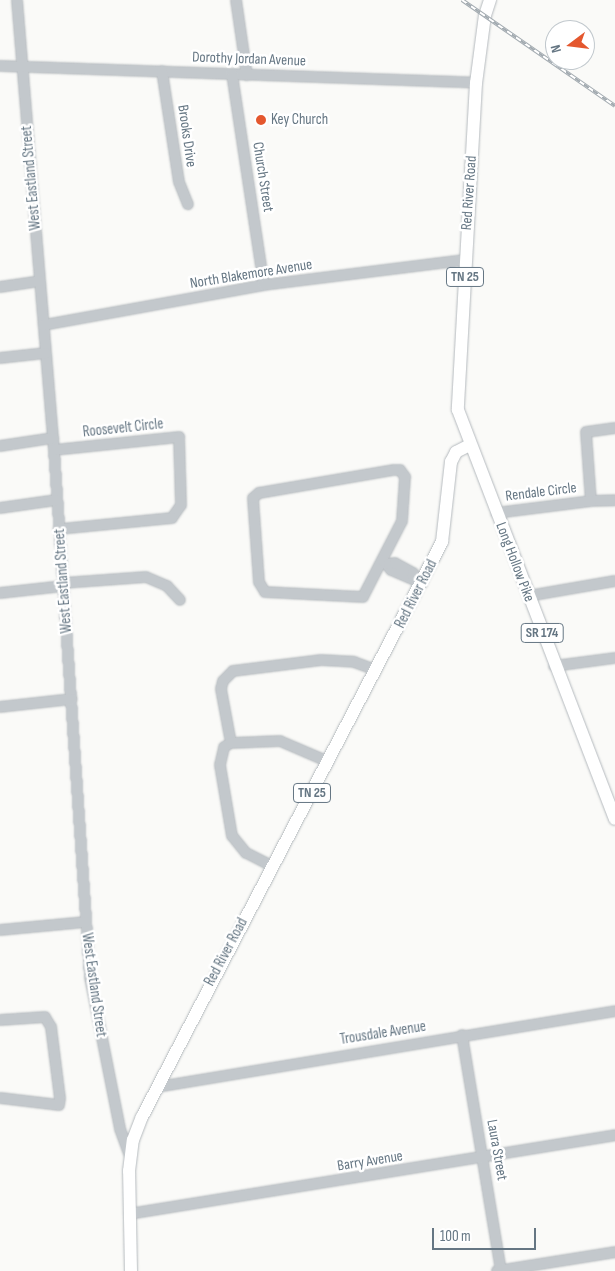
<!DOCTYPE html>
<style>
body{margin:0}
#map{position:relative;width:615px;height:1271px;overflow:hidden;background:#fafaf8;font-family:"Sofia Sans Condensed",sans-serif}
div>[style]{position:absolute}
.roads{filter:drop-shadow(0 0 1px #b5babe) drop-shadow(0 0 1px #b5babe)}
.minor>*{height:10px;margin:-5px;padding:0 5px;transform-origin:5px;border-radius:5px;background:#c3c8cc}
.major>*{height:12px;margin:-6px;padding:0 6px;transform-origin:6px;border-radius:6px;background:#fff}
.rail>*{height:4px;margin-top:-2px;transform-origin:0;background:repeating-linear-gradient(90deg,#fff 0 5.5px,#a2aab0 0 11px);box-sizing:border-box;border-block:1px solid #a2aab0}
.dots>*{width:14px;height:14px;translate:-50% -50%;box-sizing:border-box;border:2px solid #fff;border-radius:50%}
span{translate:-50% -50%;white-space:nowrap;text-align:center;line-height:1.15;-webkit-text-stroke:5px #fff;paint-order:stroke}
.shield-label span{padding:1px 4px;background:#fff;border:1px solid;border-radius:4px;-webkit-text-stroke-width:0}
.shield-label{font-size:14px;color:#657683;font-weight:700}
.street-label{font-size:15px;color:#657683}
.poi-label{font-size:15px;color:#657683}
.left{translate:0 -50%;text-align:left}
.north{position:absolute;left:545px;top:20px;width:50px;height:50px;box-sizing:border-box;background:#fff;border:1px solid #c1c8cd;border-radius:50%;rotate:255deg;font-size:14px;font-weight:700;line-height:20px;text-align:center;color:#657683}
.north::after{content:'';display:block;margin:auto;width:18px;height:22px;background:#e4572e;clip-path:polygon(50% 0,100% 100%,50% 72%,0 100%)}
.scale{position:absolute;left:432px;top:1228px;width:104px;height:22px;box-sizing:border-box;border:2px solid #657683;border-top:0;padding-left:6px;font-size:15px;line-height:18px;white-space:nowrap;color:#657683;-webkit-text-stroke:4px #fff;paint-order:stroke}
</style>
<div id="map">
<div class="roads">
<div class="minor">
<div style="left:17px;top:0;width:452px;rotate:85.3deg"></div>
<div style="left:54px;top:450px;width:528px;rotate:86.09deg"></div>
<div style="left:90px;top:977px;width:155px;rotate:78.8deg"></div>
<div style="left:120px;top:1129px;width:32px;rotate:70deg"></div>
<div style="left:236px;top:0;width:76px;rotate:81.7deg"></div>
<div style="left:0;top:66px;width:476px;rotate:2deg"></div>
<div style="left:162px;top:71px;width:112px;rotate:81.3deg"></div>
<div style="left:179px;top:182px;width:24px;rotate:68deg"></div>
<div style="left:232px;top:74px;width:213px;rotate:81.4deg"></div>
<div style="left:0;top:287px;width:40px;rotate:-8.5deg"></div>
<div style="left:44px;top:325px;width:224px;rotate:-10.3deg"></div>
<div style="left:264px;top:285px;width:203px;rotate:-7.1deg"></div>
<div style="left:0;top:358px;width:46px;rotate:-6.2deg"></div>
<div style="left:615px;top:428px;width:29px;rotate:172deg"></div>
<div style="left:586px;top:432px;width:69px;rotate:85.9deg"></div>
<div style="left:591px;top:501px;width:24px;rotate:-2deg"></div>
<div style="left:0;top:446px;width:54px;rotate:-8.6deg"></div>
<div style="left:54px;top:450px;width:126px;rotate:-5.9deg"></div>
<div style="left:179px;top:437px;width:68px;rotate:88.3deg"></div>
<div style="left:181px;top:505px;width:16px;rotate:125deg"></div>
<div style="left:172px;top:518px;width:114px;rotate:174.4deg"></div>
<div style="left:394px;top:470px;width:6px"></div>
<div style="left:400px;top:470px;width:9px;rotate:54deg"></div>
<div style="left:405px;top:477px;width:44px;rotate:93.9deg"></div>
<div style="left:402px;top:521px;width:85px;rotate:117.2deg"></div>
<div style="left:363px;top:597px;width:98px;rotate:-177.1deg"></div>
<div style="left:265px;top:592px;width:12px;rotate:-121deg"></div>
<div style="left:259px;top:582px;width:84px;rotate:-94.1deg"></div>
<div style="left:253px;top:498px;width:8px;rotate:-40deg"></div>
<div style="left:259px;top:493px;width:137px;rotate:-9.7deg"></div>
<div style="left:0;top:508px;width:57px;rotate:-8.1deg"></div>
<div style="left:496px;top:513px;width:96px;rotate:-7.2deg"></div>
<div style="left:383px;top:560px;width:13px;rotate:51deg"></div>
<div style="left:391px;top:570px;width:34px;rotate:23deg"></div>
<div style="left:389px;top:564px;width:6px;rotate:-9deg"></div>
<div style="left:395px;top:563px;width:21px;rotate:29deg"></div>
<div style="left:413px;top:573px;width:6px;rotate:81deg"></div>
<div style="left:63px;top:583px;width:83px;rotate:-4.1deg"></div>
<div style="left:146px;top:577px;width:23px;rotate:23deg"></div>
<div style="left:167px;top:586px;width:19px;rotate:47deg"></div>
<div style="left:0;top:593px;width:64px;rotate:-6.2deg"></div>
<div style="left:528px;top:596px;width:88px;rotate:-9.8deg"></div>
<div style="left:554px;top:666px;width:62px;rotate:-7.5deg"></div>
<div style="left:0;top:707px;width:72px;rotate:-6.3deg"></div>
<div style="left:231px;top:743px;width:55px;rotate:-100.5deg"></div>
<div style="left:221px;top:689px;width:8px;rotate:-76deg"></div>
<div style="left:223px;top:681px;width:14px;rotate:-45deg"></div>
<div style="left:233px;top:671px;width:89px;rotate:-7.1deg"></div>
<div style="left:321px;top:660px;width:33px;rotate:3deg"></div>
<div style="left:354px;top:662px;width:23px;rotate:20deg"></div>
<div style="left:272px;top:866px;width:29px;rotate:-153deg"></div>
<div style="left:246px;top:853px;width:22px;rotate:-129deg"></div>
<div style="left:232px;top:836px;width:72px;rotate:-99.6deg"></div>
<div style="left:220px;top:765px;width:18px;rotate:-77deg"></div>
<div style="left:224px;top:747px;width:8px;rotate:-30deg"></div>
<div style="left:231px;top:743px;width:49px;rotate:-2.3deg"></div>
<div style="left:280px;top:741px;width:53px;rotate:23.2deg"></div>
<div style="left:0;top:930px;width:86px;rotate:-5.3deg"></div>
<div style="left:0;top:1020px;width:45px;rotate:-3.8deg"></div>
<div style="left:45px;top:1017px;width:12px;rotate:59deg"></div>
<div style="left:51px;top:1027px;width:72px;rotate:82.8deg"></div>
<div style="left:60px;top:1098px;width:7px;rotate:98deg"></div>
<div style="left:59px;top:1105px;width:59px;rotate:-173.2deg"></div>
<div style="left:462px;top:1035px;width:239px;rotate:80.6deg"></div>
<div style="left:157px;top:1087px;width:464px;rotate:-9.4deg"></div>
<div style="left:129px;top:1214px;width:492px;rotate:-9.2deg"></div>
<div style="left:497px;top:1271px;width:120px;rotate:-9.1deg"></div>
</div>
<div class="major">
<div style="left:490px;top:0;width:16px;rotate:108deg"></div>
<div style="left:485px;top:15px;width:69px;rotate:97.5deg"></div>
<div style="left:476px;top:83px;width:327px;rotate:93.2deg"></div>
<div style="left:458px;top:410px;width:438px;rotate:69deg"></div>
<div style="left:131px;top:1271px;width:100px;rotate:-91.1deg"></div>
<div style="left:129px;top:1171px;width:31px;rotate:-83deg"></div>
<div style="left:133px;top:1140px;width:25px;rotate:-69deg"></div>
<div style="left:142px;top:1117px;width:649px;rotate:-62.45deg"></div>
<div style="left:442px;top:542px;width:81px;rotate:-83.6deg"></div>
<div style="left:451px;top:462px;width:11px;rotate:-63deg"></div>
<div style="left:456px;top:452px;width:16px;rotate:-27deg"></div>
</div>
</div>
<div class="rail">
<div style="left:462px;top:0;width:186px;rotate:34.7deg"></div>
</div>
<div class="dots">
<div style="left:261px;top:120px;background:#e4572e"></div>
</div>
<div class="shield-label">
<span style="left:465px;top:277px">TN 25</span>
<span style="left:542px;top:633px">SR 174</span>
<span style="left:312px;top:793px">TN 25</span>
</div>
<div class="street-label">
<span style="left:249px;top:59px;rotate:2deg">Dorothy Jordan Avenue</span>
<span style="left:187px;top:136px;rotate:82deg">Brooks Drive</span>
<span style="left:263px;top:177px;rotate:81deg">Church Street</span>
<span style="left:31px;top:178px;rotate:-95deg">West Eastland Street</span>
<span style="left:469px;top:193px;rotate:-86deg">Red River Road</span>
<span style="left:251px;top:274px;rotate:-9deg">North Blakemore Avenue</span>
<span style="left:123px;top:428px;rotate:-6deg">Roosevelt Circle</span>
<span style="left:541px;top:492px;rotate:-7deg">Rendale Circle</span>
<span style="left:515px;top:562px;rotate:69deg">Long Hollow Pike</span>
<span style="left:63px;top:581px;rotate:-94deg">West Eastland Street</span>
<span style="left:416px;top:594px;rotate:-63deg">Red River Road</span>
<span style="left:226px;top:952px;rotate:-62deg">Red River Road</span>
<span style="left:94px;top:985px;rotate:82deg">West Eastland Street</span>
<span style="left:383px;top:1033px;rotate:-9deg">Trousdale Avenue</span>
<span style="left:497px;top:1150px;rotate:80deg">Laura Street</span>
<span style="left:370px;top:1161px;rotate:-9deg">Barry Avenue</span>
</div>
<div class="poi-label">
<span class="left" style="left:271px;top:120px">Key Church</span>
</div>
<div class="north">N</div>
<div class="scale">100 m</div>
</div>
